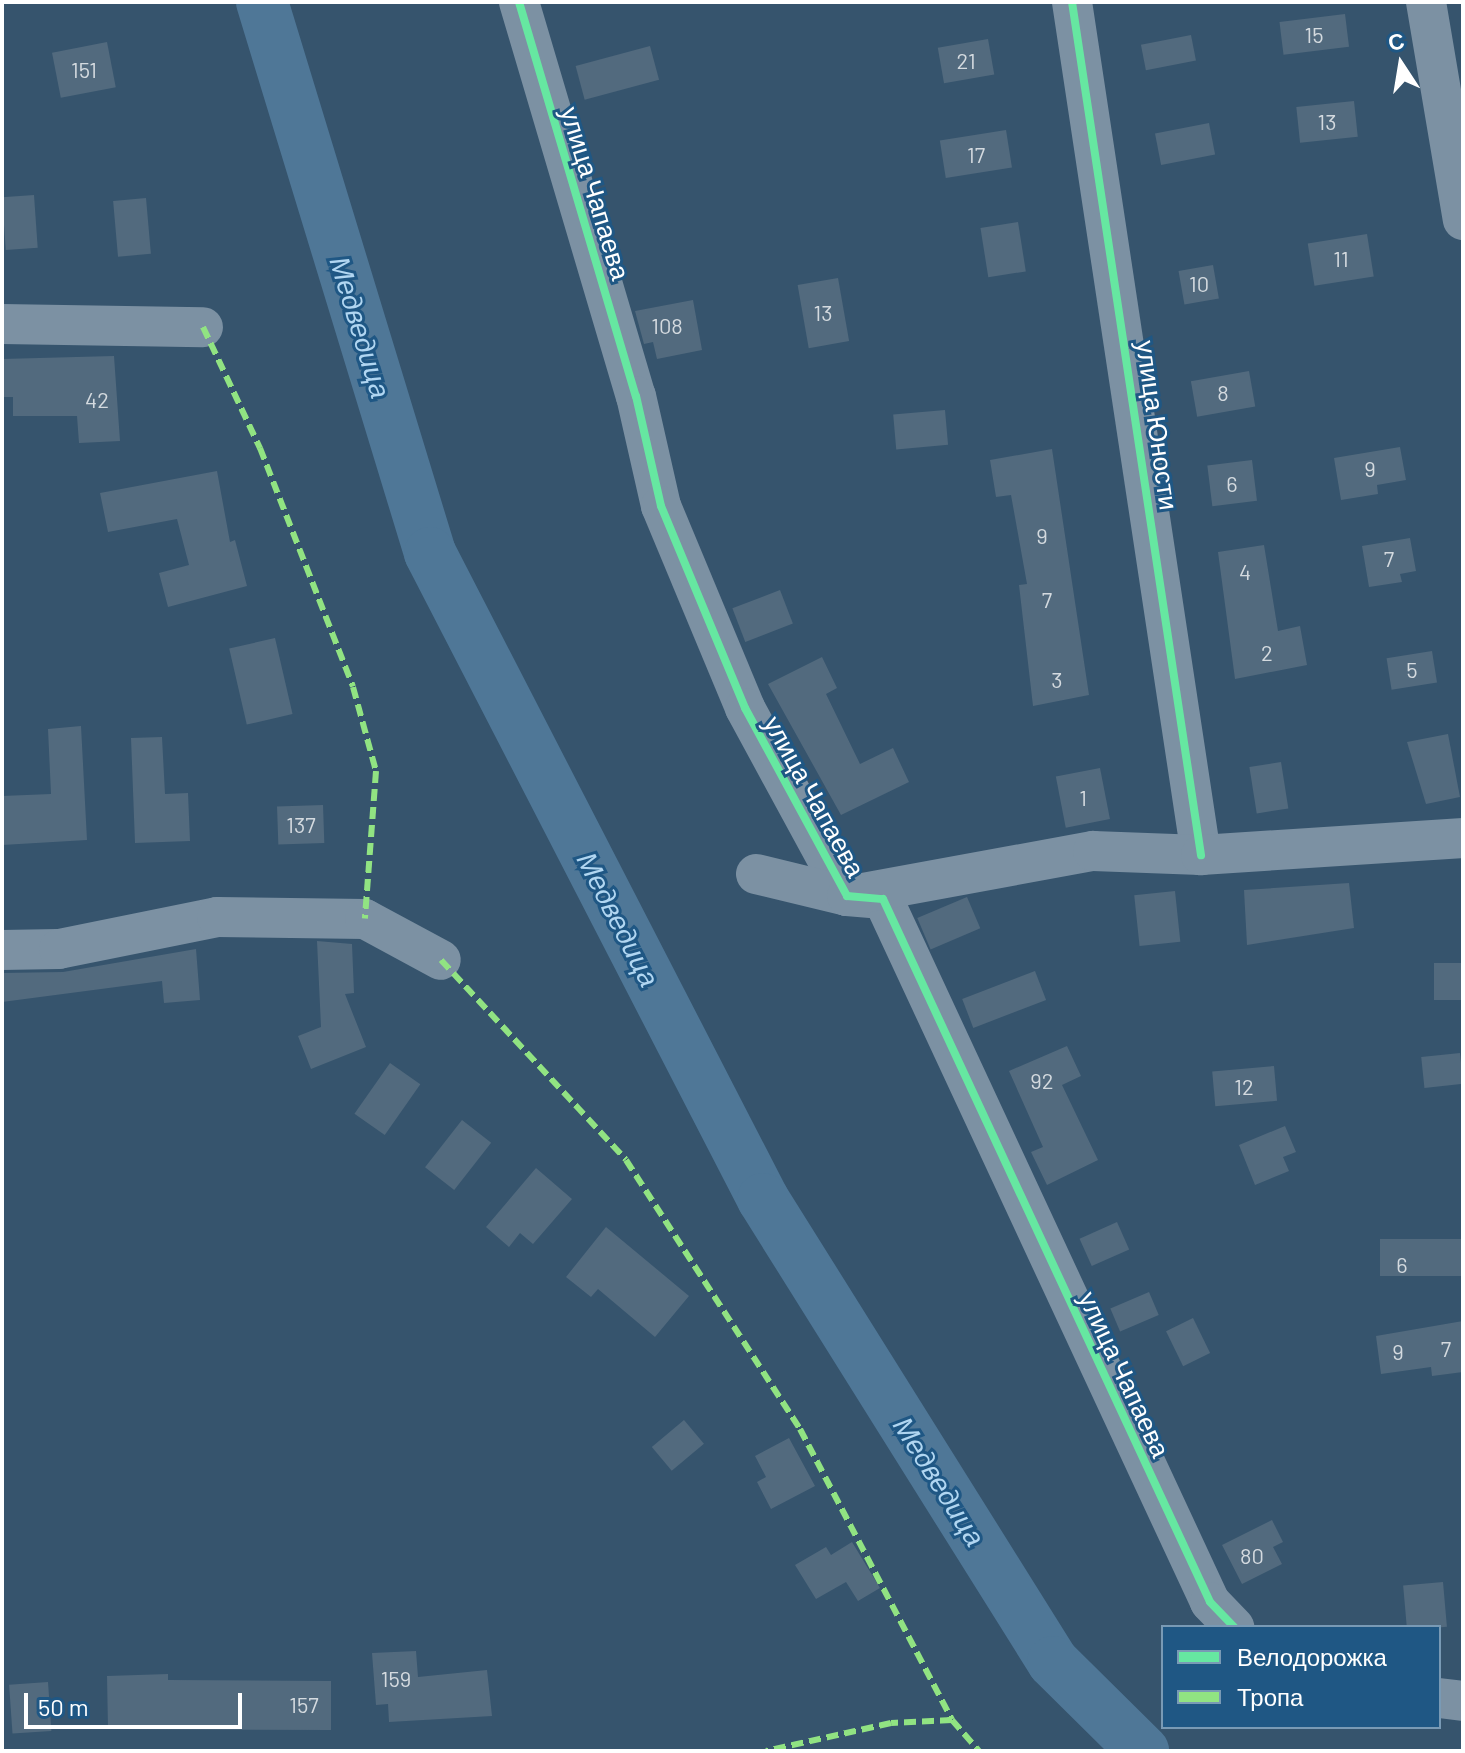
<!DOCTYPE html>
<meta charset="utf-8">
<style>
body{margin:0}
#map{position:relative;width:1465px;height:1753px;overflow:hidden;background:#36546d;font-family:Barlow,sans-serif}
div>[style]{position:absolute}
.river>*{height:52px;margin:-26px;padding:0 26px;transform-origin:26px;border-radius:26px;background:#4f7797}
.building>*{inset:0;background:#526a7e;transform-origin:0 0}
.minor>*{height:40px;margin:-20px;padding:0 20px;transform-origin:20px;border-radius:20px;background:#7c91a3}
.quiet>*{height:6px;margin-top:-3px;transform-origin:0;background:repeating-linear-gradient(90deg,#91e382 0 12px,transparent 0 18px)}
.cycleway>*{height:8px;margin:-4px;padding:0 4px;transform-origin:4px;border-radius:4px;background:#66e7a1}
span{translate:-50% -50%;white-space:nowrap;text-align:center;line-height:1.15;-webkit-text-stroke:6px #1f5784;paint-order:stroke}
.number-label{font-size:22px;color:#d4dadf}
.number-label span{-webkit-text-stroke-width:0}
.street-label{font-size:26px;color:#fff}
.water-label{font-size:28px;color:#b1d6f1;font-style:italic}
.frame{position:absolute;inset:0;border:4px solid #fff;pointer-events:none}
.legend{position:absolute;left:1161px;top:1625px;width:280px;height:104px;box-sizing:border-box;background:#1f5784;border:2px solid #799ab5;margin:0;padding:10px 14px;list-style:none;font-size:24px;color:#fff}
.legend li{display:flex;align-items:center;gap:16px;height:40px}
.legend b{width:40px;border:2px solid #799ab5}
.north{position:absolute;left:1361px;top:24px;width:80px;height:80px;-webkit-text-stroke:6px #1f5784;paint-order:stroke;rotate:348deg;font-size:22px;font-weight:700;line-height:32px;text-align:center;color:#fff}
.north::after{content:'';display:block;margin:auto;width:28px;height:36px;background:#fff;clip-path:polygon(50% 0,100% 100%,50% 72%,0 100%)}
.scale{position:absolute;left:24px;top:1693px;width:218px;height:36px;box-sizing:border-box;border:4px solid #fff;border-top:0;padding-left:10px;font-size:24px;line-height:28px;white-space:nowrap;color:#fff;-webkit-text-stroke:6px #1f5784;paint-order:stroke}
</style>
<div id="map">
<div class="river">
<div style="left:262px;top:2px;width:576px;rotate:73.04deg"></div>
<div style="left:430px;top:553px;width:727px;rotate:62.73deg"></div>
<div style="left:763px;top:1199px;width:546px;rotate:57.94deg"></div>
<div style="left:1053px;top:1662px;width:127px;rotate:44.7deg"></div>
</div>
<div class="building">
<div style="left:1345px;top:14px;width:33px;height:66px;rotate:83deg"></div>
<div style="left:1191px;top:35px;width:26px;height:51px;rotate:79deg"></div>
<div style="left:988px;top:39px;width:36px;height:51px;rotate:80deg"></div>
<div style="left:107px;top:42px;width:46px;height:56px;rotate:79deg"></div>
<div style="left:650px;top:46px;width:35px;height:77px;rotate:75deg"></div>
<div style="left:1354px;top:101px;width:36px;height:58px;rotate:84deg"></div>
<div style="left:1209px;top:123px;width:32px;height:55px;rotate:79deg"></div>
<div style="left:1006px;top:130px;width:38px;height:67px;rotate:81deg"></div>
<div style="left:34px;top:195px;width:53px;height:32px;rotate:86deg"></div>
<div style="left:146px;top:198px;width:56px;height:33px;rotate:85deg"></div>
<div style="left:1018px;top:222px;width:50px;height:38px;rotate:81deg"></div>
<div style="left:1367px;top:234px;width:43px;height:60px;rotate:81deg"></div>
<div style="left:1213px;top:265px;width:34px;height:35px;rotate:80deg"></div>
<div style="left:838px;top:278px;width:64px;height:41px;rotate:80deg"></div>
<div style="clip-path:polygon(693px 300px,702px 350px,657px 359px,653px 342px,644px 344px,635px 311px)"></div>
<div style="clip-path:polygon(114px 356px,120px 441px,79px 443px,77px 416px,13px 416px,13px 397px,2px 397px,2px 359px)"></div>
<div style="left:1249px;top:371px;width:36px;height:59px;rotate:80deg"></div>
<div style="left:945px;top:410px;width:35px;height:52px;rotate:85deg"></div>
<div style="clip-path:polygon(1400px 447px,1406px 480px,1377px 485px,1378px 494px,1341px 500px,1334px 458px)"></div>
<div style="clip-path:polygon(1052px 449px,1089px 695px,1033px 706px,1019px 585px,1027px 584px,1011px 495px,996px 497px,990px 460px)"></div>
<div style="left:1252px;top:460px;width:41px;height:45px;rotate:83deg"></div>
<div style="clip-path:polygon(217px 471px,230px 542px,235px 540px,247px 586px,168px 607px,159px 573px,189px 565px,177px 519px,108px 532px,100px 493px)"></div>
<div style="clip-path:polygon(1410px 538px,1416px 571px,1400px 574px,1402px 582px,1369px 587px,1362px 546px)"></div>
<div style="clip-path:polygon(1264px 545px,1278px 631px,1300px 626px,1307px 665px,1235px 679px,1218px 552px)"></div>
<div style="left:780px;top:590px;width:36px;height:51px;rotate:69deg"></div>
<div style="left:275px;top:638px;width:78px;height:47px;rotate:77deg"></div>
<div style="left:1432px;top:651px;width:32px;height:46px;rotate:81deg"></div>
<div style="clip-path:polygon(822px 657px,837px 688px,826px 694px,860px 764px,893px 748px,909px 782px,841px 815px,768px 684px)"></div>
<div style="clip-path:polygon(81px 726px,87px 840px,2px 845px,2px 796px,51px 794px,48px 729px)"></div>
<div style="clip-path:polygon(1448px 734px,1460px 797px,1426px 804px,1407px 742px)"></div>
<div style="clip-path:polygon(162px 737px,165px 794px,188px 793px,190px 841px,135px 843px,131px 738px)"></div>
<div style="left:1281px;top:762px;width:47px;height:32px;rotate:81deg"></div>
<div style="left:1100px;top:768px;width:52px;height:45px;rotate:79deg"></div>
<div style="left:323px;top:805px;width:38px;height:46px;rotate:88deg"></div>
<div style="clip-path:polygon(1349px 883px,1354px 928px,1247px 945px,1244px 890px)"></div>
<div style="left:1175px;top:891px;width:51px;height:41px;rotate:84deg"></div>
<div style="left:967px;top:897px;width:34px;height:54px;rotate:67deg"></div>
<div style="clip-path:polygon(317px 941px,352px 944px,354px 993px,345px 994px,366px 1047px,311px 1069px,298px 1036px,321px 1027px)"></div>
<div style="clip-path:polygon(196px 949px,200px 1000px,164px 1003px,162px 981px,2px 1002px,2px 973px,63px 972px)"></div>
<div style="left:1463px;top:963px;width:37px;height:29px;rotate:90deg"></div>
<div style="left:1035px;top:971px;width:31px;height:78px;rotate:69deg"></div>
<div style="clip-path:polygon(1067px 1046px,1081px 1076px,1062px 1085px,1098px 1160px,1047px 1185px,1031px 1152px,1043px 1147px,1009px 1071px)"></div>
<div style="left:1460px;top:1053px;width:31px;height:39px;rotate:84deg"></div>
<div style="left:390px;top:1063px;width:37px;height:62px;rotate:35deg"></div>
<div style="left:1274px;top:1066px;width:35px;height:62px;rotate:85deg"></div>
<div style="left:462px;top:1120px;width:37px;height:60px;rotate:38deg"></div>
<div style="clip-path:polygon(1285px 1126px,1296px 1152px,1283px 1157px,1289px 1171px,1255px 1185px,1239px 1145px)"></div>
<div style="clip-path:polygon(536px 1168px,572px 1199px,533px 1244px,520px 1233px,509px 1247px,486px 1227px)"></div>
<div style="left:1117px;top:1222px;width:30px;height:41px;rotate:66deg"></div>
<div style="clip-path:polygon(606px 1227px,689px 1296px,655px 1337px,598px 1289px,591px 1297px,566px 1277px)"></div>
<div style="left:1463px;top:1239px;width:37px;height:83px;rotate:90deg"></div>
<div style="left:1149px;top:1292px;width:25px;height:42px;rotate:67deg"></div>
<div style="left:1193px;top:1318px;width:39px;height:30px;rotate:64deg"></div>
<div style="clip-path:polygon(1463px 1321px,1463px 1372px,1432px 1376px,1431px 1367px,1381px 1374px,1376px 1336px)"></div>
<div style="left:684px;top:1420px;width:31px;height:42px;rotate:50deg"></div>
<div style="clip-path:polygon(789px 1438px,815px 1486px,771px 1509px,757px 1482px,766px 1477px,755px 1456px)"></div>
<div style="clip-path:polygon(1272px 1520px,1283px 1542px,1273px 1547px,1282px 1564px,1242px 1584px,1222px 1545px)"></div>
<div style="clip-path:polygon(852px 1542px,880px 1588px,858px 1601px,846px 1582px,816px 1599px,795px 1565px,826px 1547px,831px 1555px)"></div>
<div style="left:1443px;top:1582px;width:45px;height:40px;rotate:85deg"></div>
<div style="clip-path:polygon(416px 1651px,418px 1677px,487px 1670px,492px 1716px,389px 1722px,388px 1704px,376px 1705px,372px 1653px)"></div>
<div style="clip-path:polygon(168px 1674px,168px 1680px,331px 1681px,331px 1730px,108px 1729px,107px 1676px)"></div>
<div style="left:48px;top:1682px;width:49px;height:39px;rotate:86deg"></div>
</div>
<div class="minor">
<div style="left:519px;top:2px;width:411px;rotate:73.5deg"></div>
<div style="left:636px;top:396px;width:113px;rotate:77.2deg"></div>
<div style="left:661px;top:506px;width:219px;rotate:67.4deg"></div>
<div style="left:745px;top:708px;width:214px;rotate:61.5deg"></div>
<div style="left:847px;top:896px;width:36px;rotate:5deg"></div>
<div style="left:883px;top:899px;width:775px;rotate:65.05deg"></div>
<div style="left:1210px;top:1602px;width:35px;rotate:46deg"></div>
<div style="left:1072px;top:2px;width:863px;rotate:81.4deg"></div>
<div style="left:1426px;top:2px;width:221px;rotate:80.4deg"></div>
<div style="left:2px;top:324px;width:201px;rotate:0.9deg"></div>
<div style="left:756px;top:874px;width:94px;rotate:13.6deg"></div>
<div style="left:847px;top:896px;width:250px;rotate:-10.4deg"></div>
<div style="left:1093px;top:851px;width:108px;rotate:2.1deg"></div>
<div style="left:1201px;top:855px;width:263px;rotate:-3.7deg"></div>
<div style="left:2px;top:950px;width:57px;rotate:-1deg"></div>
<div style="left:59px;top:949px;width:161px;rotate:-11.4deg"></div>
<div style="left:217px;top:917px;width:148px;rotate:0.8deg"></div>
<div style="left:365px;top:919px;width:86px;rotate:28.3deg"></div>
<div style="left:1439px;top:1698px;width:24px;rotate:7deg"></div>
</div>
<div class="quiet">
<div style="left:203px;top:327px;width:134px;rotate:64.8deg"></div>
<div style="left:260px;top:448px;width:256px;rotate:68.7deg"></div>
<div style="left:353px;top:687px;width:87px;rotate:74.7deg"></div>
<div style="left:376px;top:771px;width:148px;rotate:94.3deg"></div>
<div style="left:441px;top:960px;width:272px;rotate:47.2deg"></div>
<div style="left:626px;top:1160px;width:320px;rotate:57.1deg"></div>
<div style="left:800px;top:1429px;width:328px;rotate:62.4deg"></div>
<div style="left:952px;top:1720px;width:61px;rotate:177.2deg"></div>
<div style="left:891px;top:1723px;width:128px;rotate:167.4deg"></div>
<div style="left:952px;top:1720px;width:41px;rotate:48.9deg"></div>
</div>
<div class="cycleway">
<div style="left:519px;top:2px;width:411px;rotate:73.5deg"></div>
<div style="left:636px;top:396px;width:113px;rotate:77.2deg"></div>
<div style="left:661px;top:506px;width:219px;rotate:67.4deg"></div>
<div style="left:745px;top:708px;width:214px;rotate:61.5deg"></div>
<div style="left:847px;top:896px;width:36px;rotate:5deg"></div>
<div style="left:883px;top:899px;width:775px;rotate:65.05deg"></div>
<div style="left:1210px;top:1602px;width:35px;rotate:46deg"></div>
<div style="left:1072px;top:2px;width:863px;rotate:81.4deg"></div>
</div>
<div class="number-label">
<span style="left:1314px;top:35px">15</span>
<span style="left:966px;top:61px">21</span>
<span style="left:84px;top:70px">151</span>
<span style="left:1327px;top:122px">13</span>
<span style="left:976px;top:155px">17</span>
<span style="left:1341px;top:259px">11</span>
<span style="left:1199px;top:284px">10</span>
<span style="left:823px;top:313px">13</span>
<span style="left:667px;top:326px">108</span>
<span style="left:1223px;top:393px">8</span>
<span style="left:97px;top:400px">42</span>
<span style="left:1370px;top:469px">9</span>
<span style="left:1232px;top:484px">6</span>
<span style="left:1042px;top:536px">9</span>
<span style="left:1389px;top:559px">7</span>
<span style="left:1245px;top:572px">4</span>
<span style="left:1047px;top:600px">7</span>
<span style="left:1267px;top:653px">2</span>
<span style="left:1412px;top:670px">5</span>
<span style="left:1057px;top:680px">3</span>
<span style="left:1083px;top:798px">1</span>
<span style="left:301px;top:825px">137</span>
<span style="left:1042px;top:1081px">92</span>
<span style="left:1244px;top:1087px">12</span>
<span style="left:1402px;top:1265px">6</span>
<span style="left:1446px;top:1349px">7</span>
<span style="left:1398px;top:1352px">9</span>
<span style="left:1252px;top:1556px">80</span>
<span style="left:396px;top:1679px">159</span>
<span style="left:304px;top:1705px">157</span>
</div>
<div class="street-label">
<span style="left:596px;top:193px;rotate:73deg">улица Чапаева</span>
<span style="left:1158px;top:425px;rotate:82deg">улица Юности</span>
<span style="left:815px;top:796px;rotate:61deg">улица Чапаева</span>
<span style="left:1125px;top:1374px;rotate:65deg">улица Чапаева</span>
</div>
<div class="water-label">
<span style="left:361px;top:327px;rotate:73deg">Медведица</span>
<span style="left:619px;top:919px;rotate:63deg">Медведица</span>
<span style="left:940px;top:1481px;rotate:58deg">Медведица</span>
</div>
<div class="frame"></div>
<ul class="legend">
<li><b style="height:10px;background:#66e7a1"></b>Велодорожка</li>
<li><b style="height:10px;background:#91e382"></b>Тропа</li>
</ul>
<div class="north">С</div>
<div class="scale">50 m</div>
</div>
